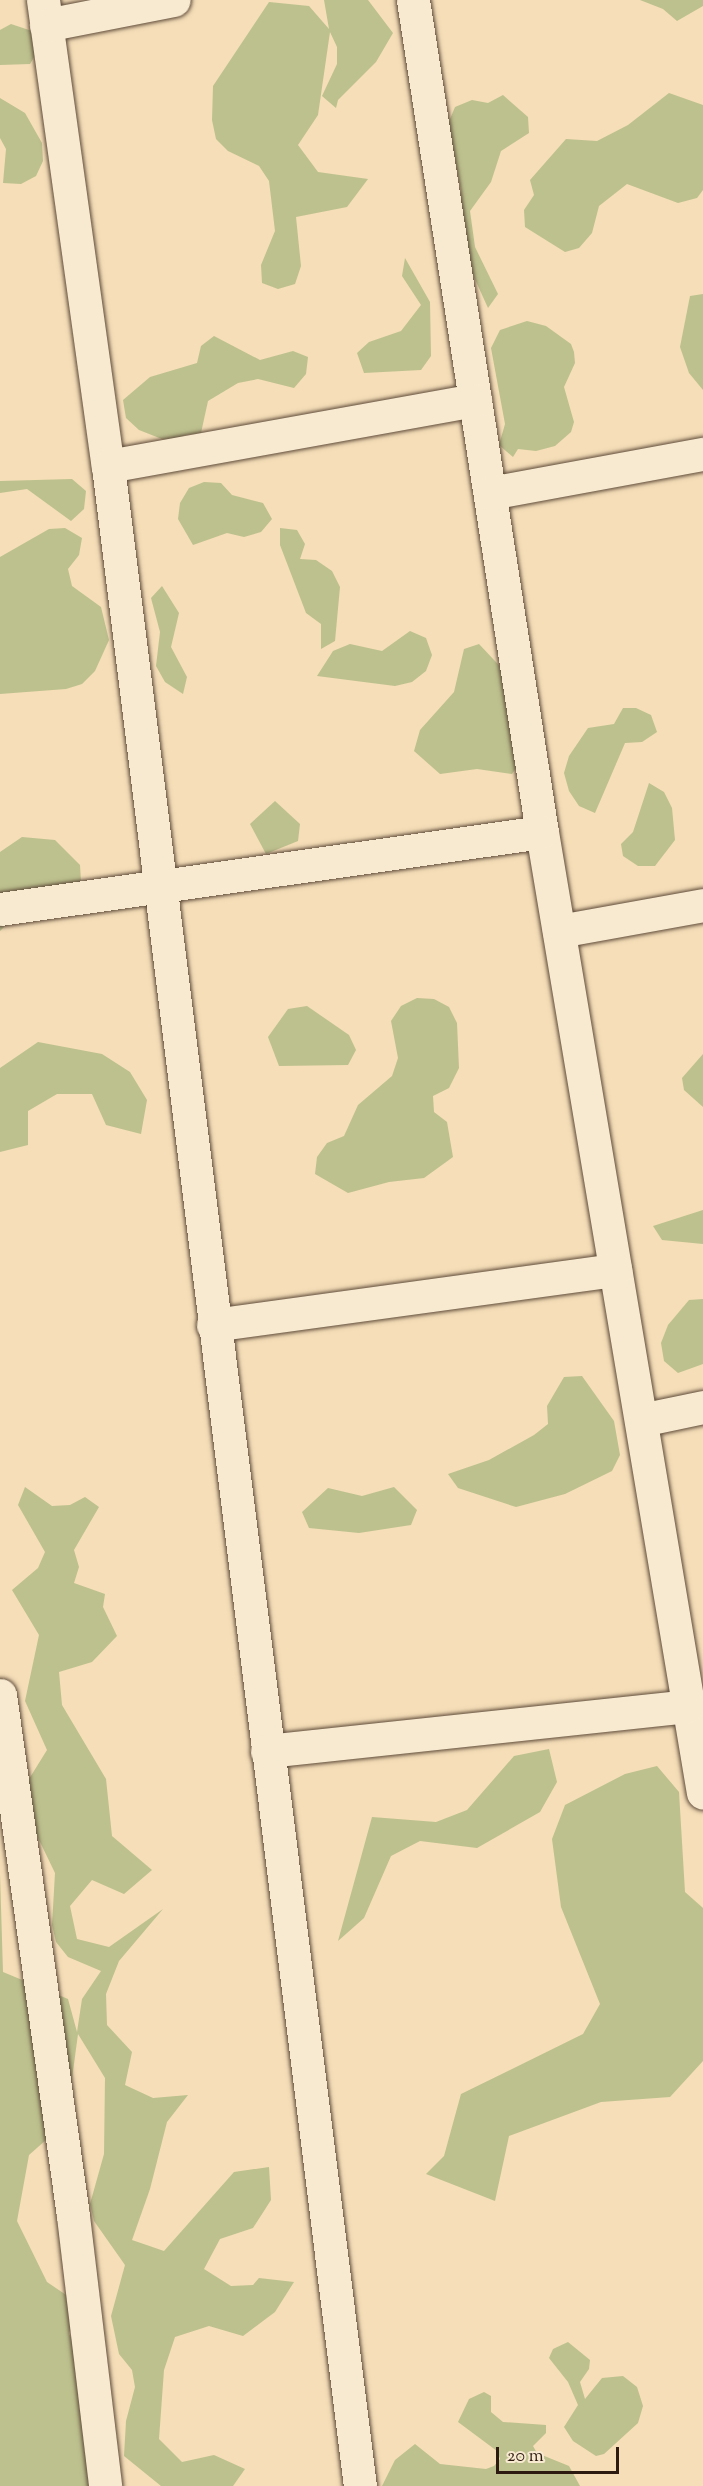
<!DOCTYPE html>
<style>
body{margin:0}
#map{position:relative;width:703px;height:2486px;overflow:hidden;background:#f5deb8;font-family:"Sorts Mill Goudy",serif}
div>[style]{position:absolute}
.green>*{inset:0;background:#bdc18e}
.roads{filter:drop-shadow(0 0 2px #5f4b3a) drop-shadow(0 0 2px #5f4b3a)}
.minor>*{height:33px;margin:-16.5px;padding:0 16.5px;transform-origin:16.5px;border-radius:16.5px;background:#f8ead1}
span{translate:-50% -50%;white-space:nowrap;text-align:center;line-height:1.15;-webkit-text-stroke:6px #f8ead1;paint-order:stroke}
.scale{position:absolute;left:496px;top:2447px;width:123px;height:27px;box-sizing:border-box;border:3px solid #2d1a10;border-top:0;padding-left:8px;font-size:18px;line-height:21px;white-space:nowrap;color:#2d1a10;-webkit-text-stroke:4px #f8ead1;paint-order:stroke}
</style>
<div id="map">
<div class="green">
<div style="clip-path:polygon(324px 0,368px 0,393px 33px,376px 62px,338px 100px,336px 108px,322px 96px,337px 64px,337px 47px,330px 32px,318px 115px,298px 145px,318px 172px,368px 179px,347px 207px,296px 217px,301px 266px,295px 284px,278px 289px,262px 283px,261px 265px,275px 231px,269px 181px,259px 166px,228px 151px,216px 139px,212px 120px,213px 86px,269px 2px,309px 6px,329px 29px)"></div>
<div style="clip-path:polygon(640px 0,703px 0,703px 6px,677px 21px,663px 9px)"></div>
<div style="clip-path:polygon(11px 24px,35px 32px,39px 49px,30px 64px,0 65px,0 30px)"></div>
<div style="clip-path:polygon(669px 93px,703px 105px,703px 190px,697px 198px,678px 203px,627px 184px,599px 206px,592px 233px,579px 248px,565px 252px,525px 227px,524px 210px,534px 195px,530px 180px,566px 139px,597px 141px,628px 125px)"></div>
<div style="clip-path:polygon(503px 95px,528px 117px,529px 133px,501px 151px,491px 182px,470px 211px,475px 247px,498px 294px,488px 308px,459px 244px,461px 190px,448px 124px,455px 107px,472px 100px,488px 103px)"></div>
<div style="clip-path:polygon(0 98px,25px 113px,42px 143px,43px 161px,36px 176px,21px 184px,3px 183px,6px 149px,0 138px)"></div>
<div style="clip-path:polygon(405px 258px,430px 302px,431px 356px,421px 370px,364px 373px,357px 353px,369px 342px,401px 331px,421px 305px,402px 276px)"></div>
<div style="clip-path:polygon(703px 294px,703px 390px,689px 373px,680px 347px,690px 296px)"></div>
<div style="clip-path:polygon(527px 321px,546px 326px,571px 344px,574px 352px,575px 363px,564px 387px,574px 422px,571px 432px,555px 446px,536px 451px,518px 449px,513px 457px,499px 445px,505px 424px,491px 348px,500px 330px)"></div>
<div style="clip-path:polygon(214px 336px,260px 360px,293px 351px,308px 357px,306px 374px,294px 388px,258px 379px,238px 383px,208px 401px,201px 433px,185px 435px,172px 443px,139px 430px,126px 418px,123px 400px,150px 377px,197px 363px,201px 346px)"></div>
<div style="clip-path:polygon(72px 479px,86px 491px,84px 509px,71px 521px,27px 489px,0 493px,0 481px)"></div>
<div style="clip-path:polygon(204px 482px,221px 483px,232px 495px,263px 503px,272px 519px,261px 532px,244px 537px,227px 533px,193px 545px,178px 519px,180px 503px,189px 488px)"></div>
<div style="clip-path:polygon(65px 528px,82px 538px,79px 555px,68px 569px,72px 586px,101px 607px,109px 640px,95px 671px,82px 684px,66px 689px,0 694px,0 557px,49px 529px)"></div>
<div style="clip-path:polygon(280px 528px,297px 530px,305px 544px,300px 559px,316px 560px,332px 571px,340px 587px,335px 641px,321px 649px,321px 624px,306px 613px,280px 545px)"></div>
<div style="clip-path:polygon(162px 586px,179px 613px,171px 647px,187px 677px,183px 694px,165px 682px,156px 666px,160px 632px,151px 598px)"></div>
<div style="clip-path:polygon(410px 631px,426px 638px,432px 655px,426px 671px,412px 682px,395px 686px,317px 676px,333px 651px,350px 644px,382px 651px)"></div>
<div style="clip-path:polygon(479px 644px,528px 696px,530px 748px,512px 774px,477px 769px,440px 774px,414px 751px,420px 730px,454px 692px,464px 649px)"></div>
<div style="clip-path:polygon(623px 708px,636px 708px,651px 715px,657px 732px,642px 742px,625px 743px,595px 813px,579px 806px,569px 791px,564px 773px,569px 756px,588px 728px,614px 724px)"></div>
<div style="clip-path:polygon(649px 783px,664px 792px,672px 808px,675px 840px,655px 866px,638px 866px,623px 856px,621px 844px,633px 832px)"></div>
<div style="clip-path:polygon(275px 801px,300px 824px,298px 841px,266px 854px,250px 824px)"></div>
<div style="clip-path:polygon(22px 837px,55px 840px,80px 865px,82px 899px,13px 918px,0 931px,0 852px)"></div>
<div style="clip-path:polygon(417px 998px,434px 999px,449px 1007px,457px 1023px,459px 1068px,449px 1088px,433px 1096px,434px 1112px,447px 1122px,453px 1157px,424px 1178px,389px 1182px,348px 1193px,315px 1174px,317px 1157px,327px 1143px,344px 1136px,358px 1105px,392px 1076px,398px 1058px,391px 1021px,401px 1006px)"></div>
<div style="clip-path:polygon(307px 1006px,349px 1035px,356px 1050px,348px 1065px,279px 1066px,268px 1037px,288px 1009px)"></div>
<div style="clip-path:polygon(38px 1042px,102px 1054px,130px 1072px,147px 1100px,141px 1134px,106px 1125px,92px 1094px,57px 1094px,28px 1111px,28px 1145px,0 1152px,0 1068px)"></div>
<div style="clip-path:polygon(703px 1054px,703px 1107px,684px 1090px,682px 1078px)"></div>
<div style="clip-path:polygon(703px 1210px,703px 1244px,662px 1240px,653px 1226px)"></div>
<div style="clip-path:polygon(703px 1299px,703px 1364px,678px 1373px,664px 1361px,661px 1343px,668px 1325px,689px 1300px)"></div>
<div style="clip-path:polygon(582px 1376px,614px 1421px,620px 1455px,612px 1471px,565px 1494px,516px 1507px,458px 1488px,448px 1474px,489px 1460px,534px 1435px,548px 1424px,547px 1406px,564px 1377px)"></div>
<div style="clip-path:polygon(25px 1487px,52px 1506px,70px 1505px,85px 1497px,99px 1507px,74px 1550px,79px 1567px,74px 1583px,105px 1594px,103px 1607px,117px 1636px,92px 1662px,59px 1672px,62px 1705px,106px 1779px,112px 1836px,152px 1870px,124px 1894px,92px 1880px,70px 1906px,77px 1939px,109px 1947px,163px 1909px,119px 1961px,106px 1994px,107px 2025px,132px 2052px,125px 2085px,153px 2098px,188px 2095px,167px 2122px,150px 2189px,132px 2240px,164px 2251px,234px 2172px,269px 2167px,271px 2200px,253px 2228px,220px 2239px,204px 2269px,231px 2286px,253px 2285px,259px 2278px,294px 2282px,275px 2312px,243px 2336px,209px 2326px,175px 2337px,164px 2370px,159px 2439px,182px 2462px,214px 2455px,245px 2469px,233px 2486px,161px 2486px,124px 2456px,126px 2421px,135px 2387px,132px 2370px,119px 2354px,111px 2316px,125px 2265px,94px 2221px,90px 2204px,104px 2154px,105px 2078px,78px 2034px,69px 2101px,55px 2132px,29px 2155px,17px 2221px,47px 2282px,75px 2301px,69px 2334px,100px 2389px,98px 2486px,0 2486px,0 1874px,3px 1972px,68px 1999px,77px 2032px,82px 1999px,101px 1971px,68px 1957px,56px 1942px,52px 1925px,55px 1873px,27px 1815px,29px 1779px,47px 1750px,25px 1701px,39px 1635px,12px 1590px,38px 1568px,45px 1552px,18px 1505px)"></div>
<div style="clip-path:polygon(394px 1487px,417px 1510px,411px 1525px,359px 1533px,309px 1528px,302px 1512px,328px 1488px,362px 1496px)"></div>
<div style="clip-path:polygon(549px 1749px,557px 1782px,540px 1812px,477px 1848px,420px 1841px,391px 1856px,364px 1918px,338px 1941px,372px 1817px,436px 1822px,467px 1810px,514px 1756px)"></div>
<div style="clip-path:polygon(657px 1766px,679px 1792px,685px 1892px,703px 1908px,703px 2061px,670px 2097px,601px 2102px,509px 2136px,495px 2201px,426px 2174px,444px 2156px,461px 2094px,583px 2034px,600px 2004px,561px 1907px,552px 1839px,565px 1805px,625px 1774px)"></div>
<div style="clip-path:polygon(568px 2342px,590px 2360px,589px 2369px,580px 2382px,585px 2399px,602px 2378px,623px 2376px,637px 2387px,643px 2406px,638px 2423px,604px 2454px,596px 2456px,573px 2441px,564px 2427px,578px 2405px,568px 2382px,549px 2358px,553px 2349px)"></div>
<div style="clip-path:polygon(484px 2392px,491px 2396px,491px 2412px,503px 2422px,546px 2425px,546px 2433px,533px 2446px,537px 2453px,569px 2466px,580px 2486px,382px 2486px,395px 2460px,415px 2444px,440px 2464px,486px 2469px,494px 2466px,500px 2459px,497px 2451px,458px 2422px,469px 2399px)"></div>
</div>
<div class="roads">
<div class="minor">
<div style="left:43px;top:0;width:471px;rotate:82.1deg"></div>
<div style="left:108px;top:466px;width:2036px;rotate:82.89deg"></div>
<div style="left:413px;top:0;width:842px;rotate:81.19deg"></div>
<div style="left:542px;top:832px;width:974px;rotate:80.49deg"></div>
<div style="left:46px;top:25px;width:130px;rotate:-11.1deg"></div>
<div style="left:108px;top:466px;width:373px;rotate:-10.2deg"></div>
<div style="left:490px;top:493px;width:217px;rotate:-10.4deg"></div>
<div style="left:0;top:909px;width:547px;rotate:-8.09deg"></div>
<div style="left:559px;top:931px;width:146px;rotate:-10.2deg"></div>
<div style="left:213px;top:1325px;width:406px;rotate:-7.8deg"></div>
<div style="left:641px;top:1420px;width:63px;rotate:-11.8deg"></div>
<div style="left:0;top:1695px;width:526px;rotate:82.02deg"></div>
<div style="left:73px;top:2216px;width:272px;rotate:83.2deg"></div>
<div style="left:267px;top:1751px;width:423px;rotate:-6.1deg"></div>
</div>
</div>
<div class="scale">20 m</div>
</div>
